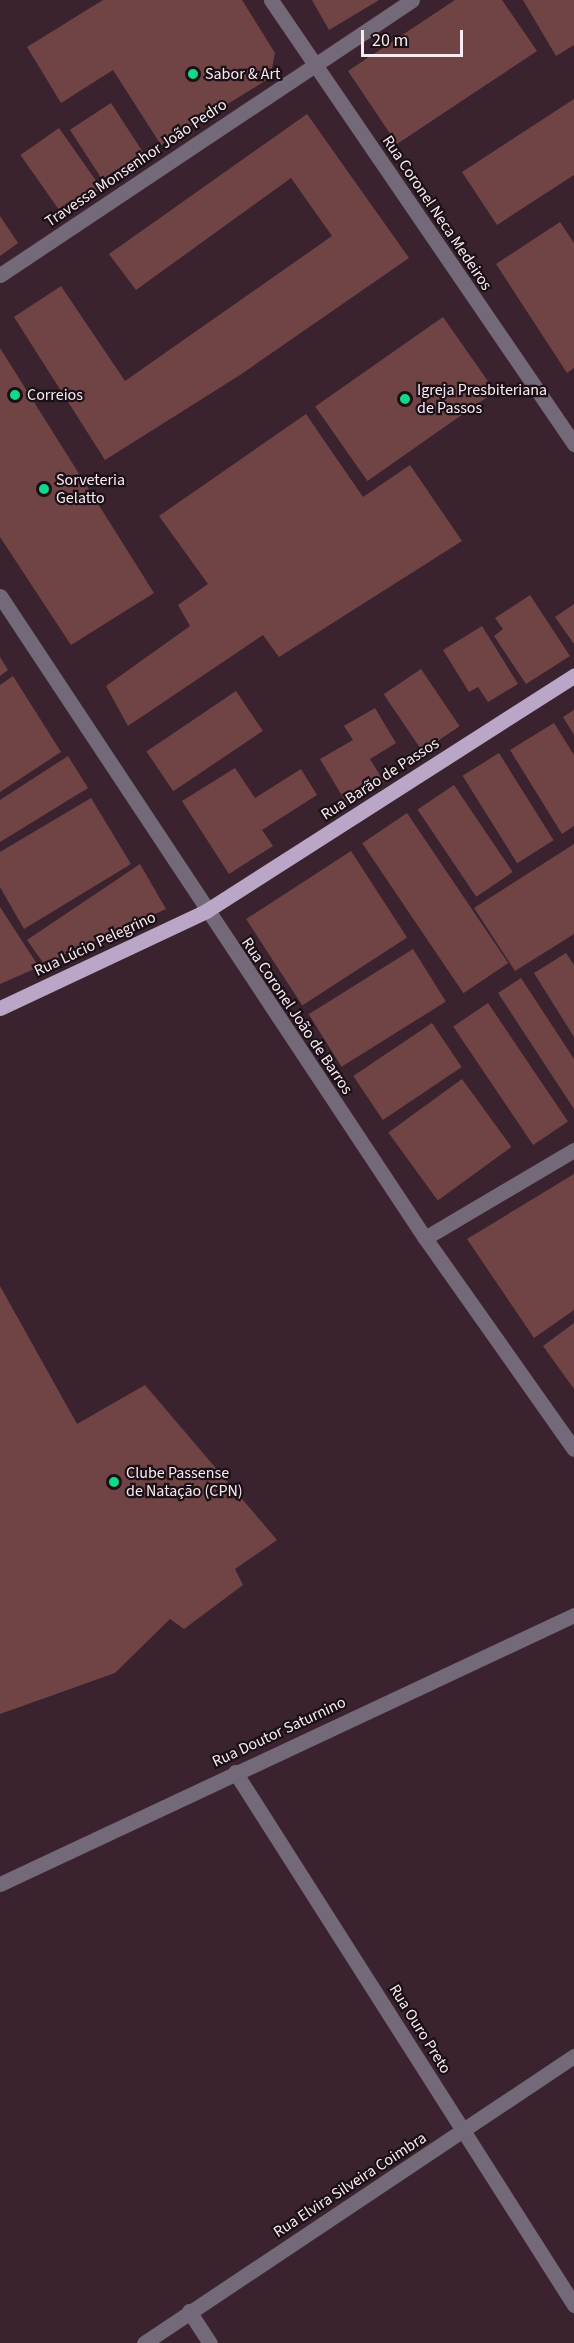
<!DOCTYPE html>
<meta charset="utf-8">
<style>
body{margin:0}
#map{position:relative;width:574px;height:2343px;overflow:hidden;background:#3a232f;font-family:"Source Sans 3",sans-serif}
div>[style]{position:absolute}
.building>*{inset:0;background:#704444;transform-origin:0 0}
.minor>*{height:15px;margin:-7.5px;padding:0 7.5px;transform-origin:7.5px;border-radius:7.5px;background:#736979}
.major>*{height:15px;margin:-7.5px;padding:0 7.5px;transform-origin:7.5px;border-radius:7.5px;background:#baa6c7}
.dots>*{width:16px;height:16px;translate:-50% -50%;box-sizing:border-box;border:3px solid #1a1016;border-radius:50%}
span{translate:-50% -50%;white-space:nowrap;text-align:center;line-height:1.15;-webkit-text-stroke:4.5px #1a1016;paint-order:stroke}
.poi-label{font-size:16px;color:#f9eaf1}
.left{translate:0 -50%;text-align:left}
.street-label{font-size:16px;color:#f9eaf1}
.scale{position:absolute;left:361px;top:30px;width:102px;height:27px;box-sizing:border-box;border:3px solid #f9eaf1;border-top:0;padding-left:8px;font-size:18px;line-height:21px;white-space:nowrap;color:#f9eaf1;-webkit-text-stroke:4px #1a1016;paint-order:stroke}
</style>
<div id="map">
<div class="building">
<div style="clip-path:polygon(103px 0,242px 0,275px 53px,270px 78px,161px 145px,113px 70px,61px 103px,27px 47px)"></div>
<div style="clip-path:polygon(312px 0,379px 0,329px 30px)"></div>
<div style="clip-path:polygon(455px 0,502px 0,537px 51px,397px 144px,348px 71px)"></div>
<div style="clip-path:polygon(523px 0,574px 0,574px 45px,556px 56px)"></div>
<div style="clip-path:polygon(574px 99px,574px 175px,497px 225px,462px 172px)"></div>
<div style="left:111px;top:103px;width:59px;height:49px;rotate:57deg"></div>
<div style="clip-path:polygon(307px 114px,409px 258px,240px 375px,105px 460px,14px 317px,61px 286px,125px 381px,332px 236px,291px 178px,136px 290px,109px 254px)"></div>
<div style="left:59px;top:128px;width:74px;height:47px;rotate:55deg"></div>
<div style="clip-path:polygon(0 216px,18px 243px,0 256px)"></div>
<div style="clip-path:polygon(560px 222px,574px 243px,574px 368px,567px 373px,496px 264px)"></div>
<div style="left:443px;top:317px;width:91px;height:156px;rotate:55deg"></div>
<div style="clip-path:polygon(0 348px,154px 593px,71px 645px,0 537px)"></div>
<div style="clip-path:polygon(306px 414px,363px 497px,410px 465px,462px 541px,279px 657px,263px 635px,128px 726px,106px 686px,190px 626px,178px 605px,208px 584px,159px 516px)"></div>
<div style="clip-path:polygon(530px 595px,570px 656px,526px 684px,494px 636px,503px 629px,495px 618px)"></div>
<div style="clip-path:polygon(574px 604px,574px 644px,555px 617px)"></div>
<div style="clip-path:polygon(482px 626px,518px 684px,488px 702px,478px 687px,469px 692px,443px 650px)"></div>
<div style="clip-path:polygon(0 657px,8px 670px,0 676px)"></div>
<div style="left:421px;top:669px;width:69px;height:45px;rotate:56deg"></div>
<div style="clip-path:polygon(13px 676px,61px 752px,0 792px,0 685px)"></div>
<div style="left:236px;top:691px;width:48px;height:108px;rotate:56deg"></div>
<div style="clip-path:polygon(375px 708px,396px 743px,370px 759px,384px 782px,347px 804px,320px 759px,353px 740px,344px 726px)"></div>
<div style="clip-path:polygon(574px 710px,574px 735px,563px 717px)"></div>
<div style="clip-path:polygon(554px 723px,574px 755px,574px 826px,562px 834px,510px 750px)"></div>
<div style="left:499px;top:753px;width:103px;height:43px;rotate:58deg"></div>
<div style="clip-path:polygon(68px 756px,88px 788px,0 842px,0 800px)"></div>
<div style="clip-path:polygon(235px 768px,255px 798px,301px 769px,317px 795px,262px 830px,273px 846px,229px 874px,182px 801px)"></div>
<div style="left:454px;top:785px;width:105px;height:44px;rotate:56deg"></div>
<div style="clip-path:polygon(91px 798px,131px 864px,24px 929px,0 887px,0 852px)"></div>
<div style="left:407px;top:813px;width:181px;height:54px;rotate:56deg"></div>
<div style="clip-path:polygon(574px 844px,574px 934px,515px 971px,474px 908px)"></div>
<div style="left:351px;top:851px;width:103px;height:125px;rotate:57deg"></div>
<div style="clip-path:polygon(140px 864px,166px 909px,44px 964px,27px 940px)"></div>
<div style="clip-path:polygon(0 907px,39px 967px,0 984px)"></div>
<div style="left:413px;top:949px;width:62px;height:123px;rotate:58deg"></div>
<div style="clip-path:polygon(566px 953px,574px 965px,574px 1037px,534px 973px)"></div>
<div style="clip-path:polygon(521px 978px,574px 1059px,574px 1109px,498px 993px)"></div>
<div style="left:488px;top:1003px;width:143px;height:42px;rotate:56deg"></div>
<div style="left:432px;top:1023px;width:53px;height:95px;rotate:56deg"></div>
<div style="left:462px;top:1079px;width:84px;height:91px;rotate:54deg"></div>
<div style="clip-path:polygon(574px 1174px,574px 1310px,534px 1338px,467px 1239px)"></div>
<div style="clip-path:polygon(0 1286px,77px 1424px,145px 1385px,277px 1540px,235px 1569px,243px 1585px,184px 1629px,170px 1619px,115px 1673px,0 1714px)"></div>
<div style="clip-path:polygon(574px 1323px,574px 1389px,543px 1346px)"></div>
</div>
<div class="minor">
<div style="left:271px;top:0;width:538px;rotate:55.69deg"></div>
<div style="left:0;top:275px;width:495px;rotate:-33.7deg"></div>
<div style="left:0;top:596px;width:770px;rotate:56.5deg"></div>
<div style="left:425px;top:1238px;width:258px;rotate:54.8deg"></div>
<div style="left:425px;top:1238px;width:173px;rotate:-30.6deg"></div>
<div style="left:235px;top:1772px;width:632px;rotate:57.54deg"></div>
<div style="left:0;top:1884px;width:634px;rotate:-25.11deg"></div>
<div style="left:189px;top:2311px;width:38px;rotate:57deg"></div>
<div style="left:144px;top:2343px;width:517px;rotate:-33.72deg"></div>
</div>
<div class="major">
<div style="left:0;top:1008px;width:228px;rotate:-25.2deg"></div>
<div style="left:206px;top:911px;width:437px;rotate:-32.6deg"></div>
</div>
<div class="dots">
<div style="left:193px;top:74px;background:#11d98a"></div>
<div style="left:15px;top:395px;background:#11d98a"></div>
<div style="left:405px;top:399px;background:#11d98a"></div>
<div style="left:44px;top:489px;background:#11d98a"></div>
<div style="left:114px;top:1482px;background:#11d98a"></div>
</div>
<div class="poi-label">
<span class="left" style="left:205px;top:74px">Sabor &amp; Art</span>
<span class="left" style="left:417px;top:399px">Igreja Presbiteriana<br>de Passos</span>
<span class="left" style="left:27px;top:395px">Correios</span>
<span class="left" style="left:56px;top:489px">Sorveteria<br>Gelatto</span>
<span class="left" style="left:126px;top:1482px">Clube Passense<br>de Natação (CPN)</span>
</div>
<div class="street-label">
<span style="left:136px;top:163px;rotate:-34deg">Travessa Monsenhor João Pedro</span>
<span style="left:437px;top:213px;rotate:56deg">Rua Coronel Neca Medeiros</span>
<span style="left:380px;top:779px;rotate:-33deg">Rua Barão de Passos</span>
<span style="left:95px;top:944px;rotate:-25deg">Rua Lúcio Pelegrino</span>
<span style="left:297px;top:1016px;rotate:56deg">Rua Coronel João de Barros</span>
<span style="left:279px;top:1732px;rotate:-25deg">Rua Doutor Saturnino</span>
<span style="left:420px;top:2029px;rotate:58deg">Rua Ouro Preto</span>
<span style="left:350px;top:2185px;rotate:-33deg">Rua Elvira Silveira Coimbra</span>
</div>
<div class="scale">20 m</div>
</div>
